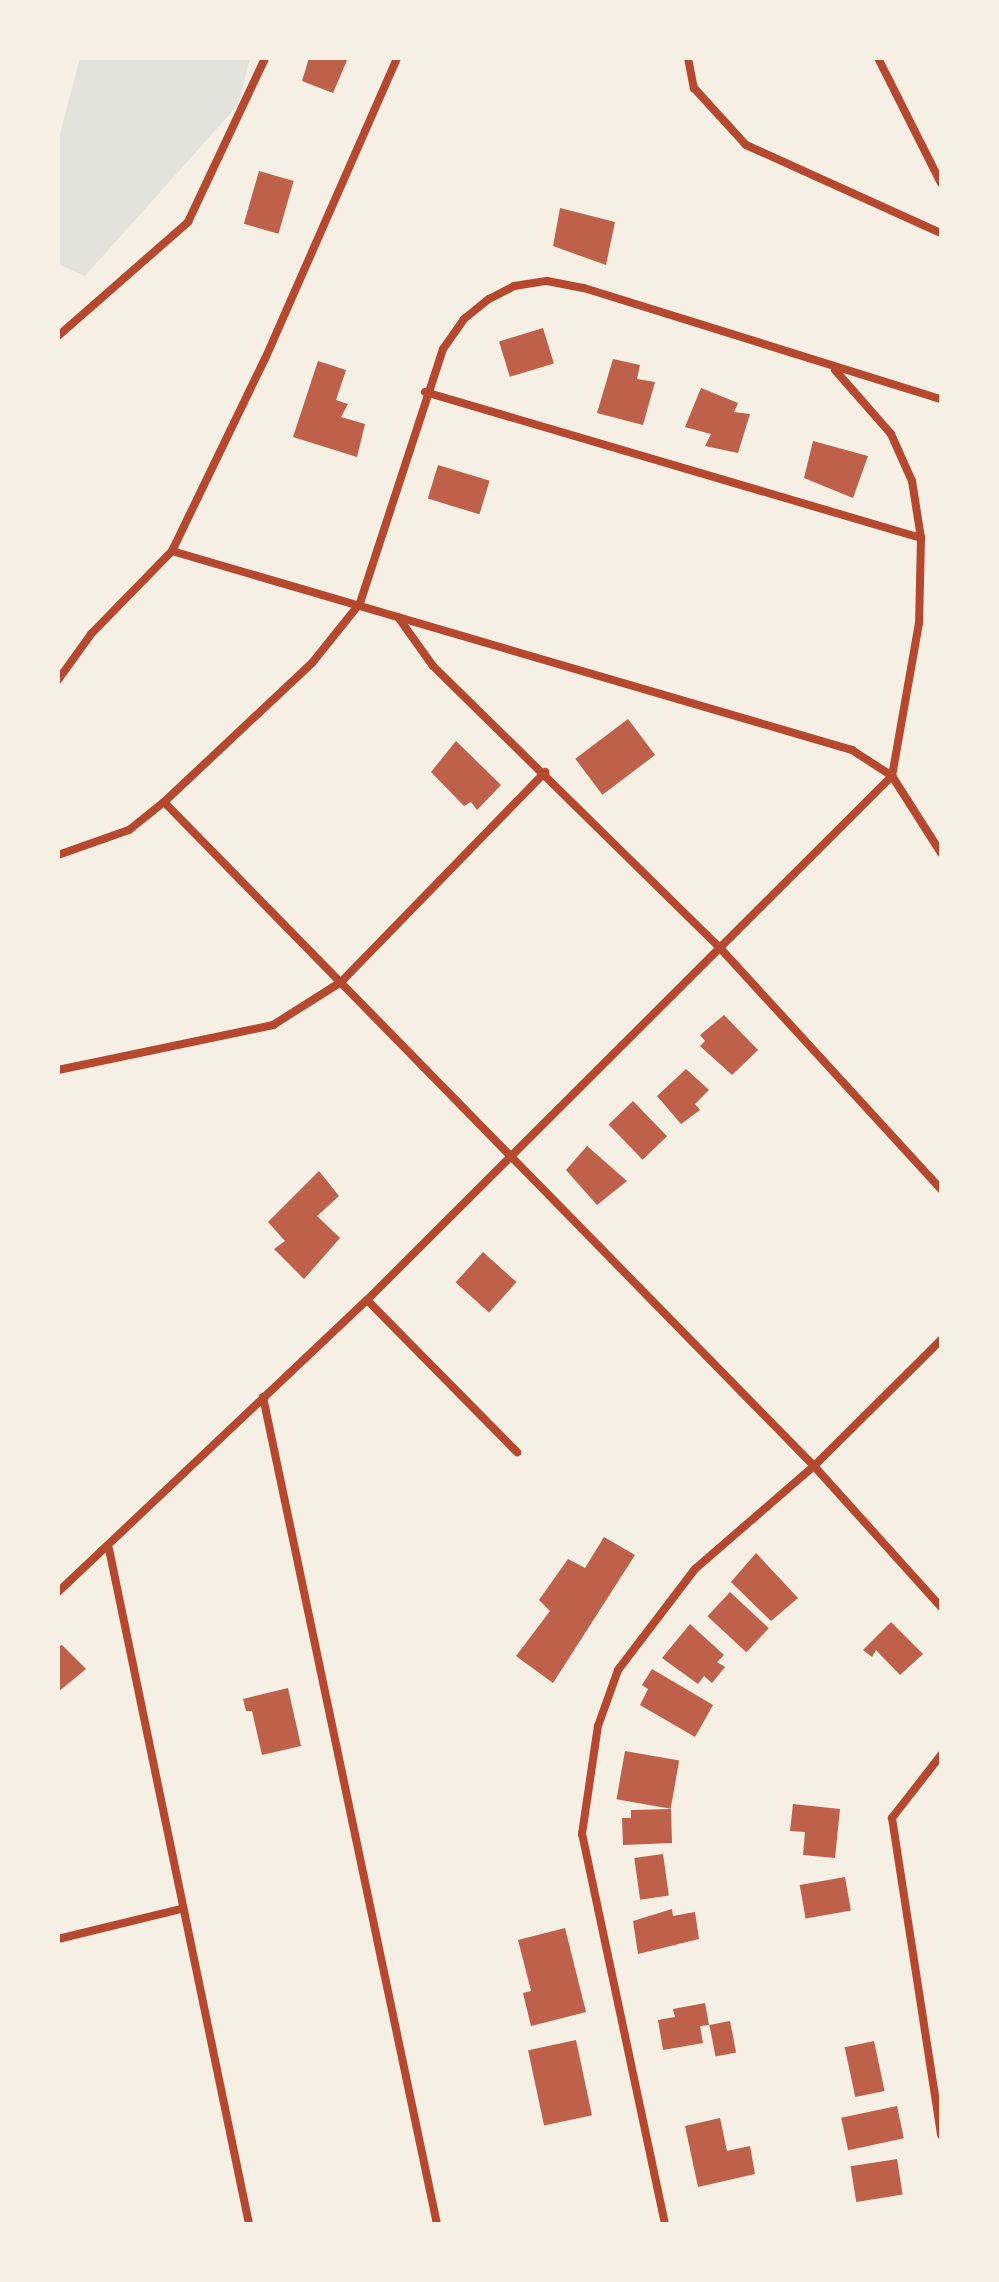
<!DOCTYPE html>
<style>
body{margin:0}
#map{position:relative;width:999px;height:2282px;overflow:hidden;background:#f6efe4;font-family:Montserrat,sans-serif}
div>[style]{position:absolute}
.green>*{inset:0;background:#e2e4dc}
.building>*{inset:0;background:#bf614a;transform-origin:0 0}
.minor>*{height:8px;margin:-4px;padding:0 4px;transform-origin:4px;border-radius:4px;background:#b5482f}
span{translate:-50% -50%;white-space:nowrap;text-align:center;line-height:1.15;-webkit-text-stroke:8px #f6efe4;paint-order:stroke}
.frame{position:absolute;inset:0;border:60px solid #f6efe4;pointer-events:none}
</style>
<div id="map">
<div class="green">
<div style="clip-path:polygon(80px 58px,250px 58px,238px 105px,85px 276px,58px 264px,58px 141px)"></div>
</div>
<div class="building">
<div style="clip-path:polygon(309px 58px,348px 58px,333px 93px,302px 81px)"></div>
<div style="left:259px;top:171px;width:36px;height:55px;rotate:16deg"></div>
<div style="clip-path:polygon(560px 208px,615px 222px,606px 265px,553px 246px)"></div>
<div style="left:543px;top:328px;width:37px;height:46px;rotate:73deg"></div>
<div style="clip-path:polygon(613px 359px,640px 365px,637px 379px,655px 382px,643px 425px,597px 413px)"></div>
<div style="clip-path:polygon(318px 361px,346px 370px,336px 400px,348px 404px,341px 417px,365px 424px,357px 457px,293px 437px)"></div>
<div style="clip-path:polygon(701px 388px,738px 403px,734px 412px,750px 414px,738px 453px,705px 446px,711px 434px,685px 427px)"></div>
<div style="clip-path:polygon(813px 441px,868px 456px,853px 498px,804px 478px)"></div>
<div style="left:438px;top:465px;width:54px;height:35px;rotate:17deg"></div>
<div style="left:628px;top:719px;width:45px;height:66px;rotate:53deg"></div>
<div style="clip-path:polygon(456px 741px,501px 785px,477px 810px,471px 802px,464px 806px,431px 772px)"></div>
<div style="clip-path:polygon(724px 1015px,758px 1050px,732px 1075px,700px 1046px,705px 1041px,700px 1035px)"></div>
<div style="clip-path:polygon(686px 1069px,709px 1090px,695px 1104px,700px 1110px,681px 1124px,657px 1096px)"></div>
<div style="left:633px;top:1101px;width:49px;height:34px;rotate:46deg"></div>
<div style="clip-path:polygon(587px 1146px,627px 1181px,597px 1205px,566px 1170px)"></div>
<div style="clip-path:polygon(319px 1171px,339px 1196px,317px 1216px,340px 1238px,304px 1279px,274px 1249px,285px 1241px,268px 1222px)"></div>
<div style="left:483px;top:1252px;width:45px;height:41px;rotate:42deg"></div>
<div style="clip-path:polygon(604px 1537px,635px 1555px,553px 1683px,516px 1656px,550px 1611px,539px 1600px,568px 1559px,585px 1568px)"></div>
<div style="clip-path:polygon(756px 1553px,798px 1598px,771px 1621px,731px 1582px)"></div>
<div style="left:730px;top:1592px;width:53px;height:33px;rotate:43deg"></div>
<div style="clip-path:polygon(891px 1622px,923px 1654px,900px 1675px,876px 1650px,872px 1657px,863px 1650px)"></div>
<div style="clip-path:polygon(690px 1624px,724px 1655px,717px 1662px,725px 1667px,712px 1683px,704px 1676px,698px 1684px,662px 1658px)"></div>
<div style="clip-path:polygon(62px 1645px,86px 1669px,58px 1692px,58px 1647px)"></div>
<div style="clip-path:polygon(652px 1669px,713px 1705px,695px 1737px,640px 1705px,648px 1689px,642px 1685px)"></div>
<div style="clip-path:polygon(288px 1688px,301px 1746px,262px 1755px,252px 1711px,246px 1711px,243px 1699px)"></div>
<div style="left:625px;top:1751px;width:55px;height:49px;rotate:10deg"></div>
<div style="clip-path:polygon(793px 1804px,840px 1809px,835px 1858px,803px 1855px,805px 1832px,790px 1831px)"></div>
<div style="clip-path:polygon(671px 1809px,672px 1843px,623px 1845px,622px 1818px,631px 1818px,631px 1810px)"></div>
<div style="left:663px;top:1854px;width:42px;height:29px;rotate:82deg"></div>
<div style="left:845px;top:1877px;width:34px;height:46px;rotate:80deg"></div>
<div style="clip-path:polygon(672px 1909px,673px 1916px,695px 1912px,699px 1939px,638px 1954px,633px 1921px)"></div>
<div style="clip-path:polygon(565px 1928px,586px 2012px,531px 2026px,523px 1993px,531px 1991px,518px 1940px)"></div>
<div style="clip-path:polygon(705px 2003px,709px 2025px,700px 2026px,703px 2043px,663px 2050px,658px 2020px,675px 2017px,673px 2009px)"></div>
<div style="left:730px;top:2021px;width:32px;height:21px;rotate:79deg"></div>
<div style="left:576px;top:2040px;width:77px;height:49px;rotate:78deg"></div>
<div style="left:874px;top:2041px;width:51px;height:30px;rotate:78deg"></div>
<div style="left:897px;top:2106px;width:33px;height:57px;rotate:78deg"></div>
<div style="clip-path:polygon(720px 2118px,727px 2151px,750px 2146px,755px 2174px,698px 2187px,685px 2126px)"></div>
<div style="left:897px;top:2159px;width:36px;height:47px;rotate:81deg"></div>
</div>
<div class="minor">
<div style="left:688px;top:58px;width:31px;rotate:79deg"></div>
<div style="left:694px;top:88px;width:77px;rotate:47.6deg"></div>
<div style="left:746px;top:145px;width:214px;rotate:24.3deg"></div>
<div style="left:878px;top:58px;width:140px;rotate:63.3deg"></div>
<div style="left:58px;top:336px;width:173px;rotate:-41.2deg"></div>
<div style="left:188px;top:222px;width:181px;rotate:-64.8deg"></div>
<div style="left:835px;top:370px;width:85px;rotate:48.8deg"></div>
<div style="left:891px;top:434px;width:51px;rotate:65.9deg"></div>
<div style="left:912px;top:481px;width:58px;rotate:81deg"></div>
<div style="left:921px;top:538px;width:85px;rotate:91.3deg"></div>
<div style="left:919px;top:623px;width:155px;rotate:100deg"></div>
<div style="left:425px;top:392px;width:517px;rotate:16.4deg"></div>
<div style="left:172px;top:551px;width:709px;rotate:16.31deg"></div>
<div style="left:852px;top:750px;width:48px;rotate:33deg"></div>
<div style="left:892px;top:776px;width:91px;rotate:57.5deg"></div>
<div style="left:398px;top:617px;width:60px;rotate:54.5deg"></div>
<div style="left:433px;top:666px;width:402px;rotate:44.5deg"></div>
<div style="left:720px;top:948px;width:327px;rotate:47.5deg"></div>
<div style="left:58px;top:680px;width:57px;rotate:-54.3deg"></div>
<div style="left:91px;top:634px;width:116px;rotate:-45.7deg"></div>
<div style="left:172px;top:551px;width:213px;rotate:-64.2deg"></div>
<div style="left:265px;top:359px;width:329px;rotate:-66.3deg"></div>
<div style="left:164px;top:802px;width:929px;rotate:45.61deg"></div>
<div style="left:814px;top:1466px;width:190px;rotate:48deg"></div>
<div style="left:58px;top:855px;width:75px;rotate:-19.4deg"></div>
<div style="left:129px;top:830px;width:45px;rotate:-38.7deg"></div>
<div style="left:164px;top:802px;width:203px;rotate:-43.2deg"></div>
<div style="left:312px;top:663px;width:77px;rotate:-51.3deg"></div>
<div style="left:360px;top:603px;width:267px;rotate:-71.9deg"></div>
<div style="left:443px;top:349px;width:37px;rotate:-55deg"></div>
<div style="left:464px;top:319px;width:32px;rotate:-39deg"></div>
<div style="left:489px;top:299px;width:28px;rotate:-27deg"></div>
<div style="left:514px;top:286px;width:33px;rotate:-9deg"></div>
<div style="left:547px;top:281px;width:38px;rotate:11deg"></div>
<div style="left:584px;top:288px;width:374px;rotate:17.3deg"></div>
<div style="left:58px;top:1070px;width:220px;rotate:-11.8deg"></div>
<div style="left:273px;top:1025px;width:80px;rotate:-32.3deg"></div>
<div style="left:341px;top:982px;width:293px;rotate:-45.8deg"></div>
<div style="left:367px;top:1300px;width:214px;rotate:45.4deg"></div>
<div style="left:263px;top:1397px;width:845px;rotate:78.12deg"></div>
<div style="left:109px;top:1549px;width:689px;rotate:78.28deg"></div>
<div style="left:58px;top:1592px;width:425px;rotate:-43.4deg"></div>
<div style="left:367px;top:1300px;width:742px;rotate:-44.95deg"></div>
<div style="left:941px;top:1755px;width:80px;rotate:127.9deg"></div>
<div style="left:892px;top:1818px;width:321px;rotate:81.2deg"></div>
<div style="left:58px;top:1939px;width:127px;rotate:-13.7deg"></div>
<div style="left:665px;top:2224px;width:399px;rotate:-102deg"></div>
<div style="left:582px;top:1834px;width:109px;rotate:-81.6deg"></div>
<div style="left:598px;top:1726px;width:59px;rotate:-70.3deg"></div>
<div style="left:618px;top:1670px;width:127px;rotate:-52.7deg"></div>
<div style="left:695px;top:1569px;width:157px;rotate:-40.9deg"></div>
<div style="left:814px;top:1466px;width:179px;rotate:-44.8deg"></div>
</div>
<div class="frame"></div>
</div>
